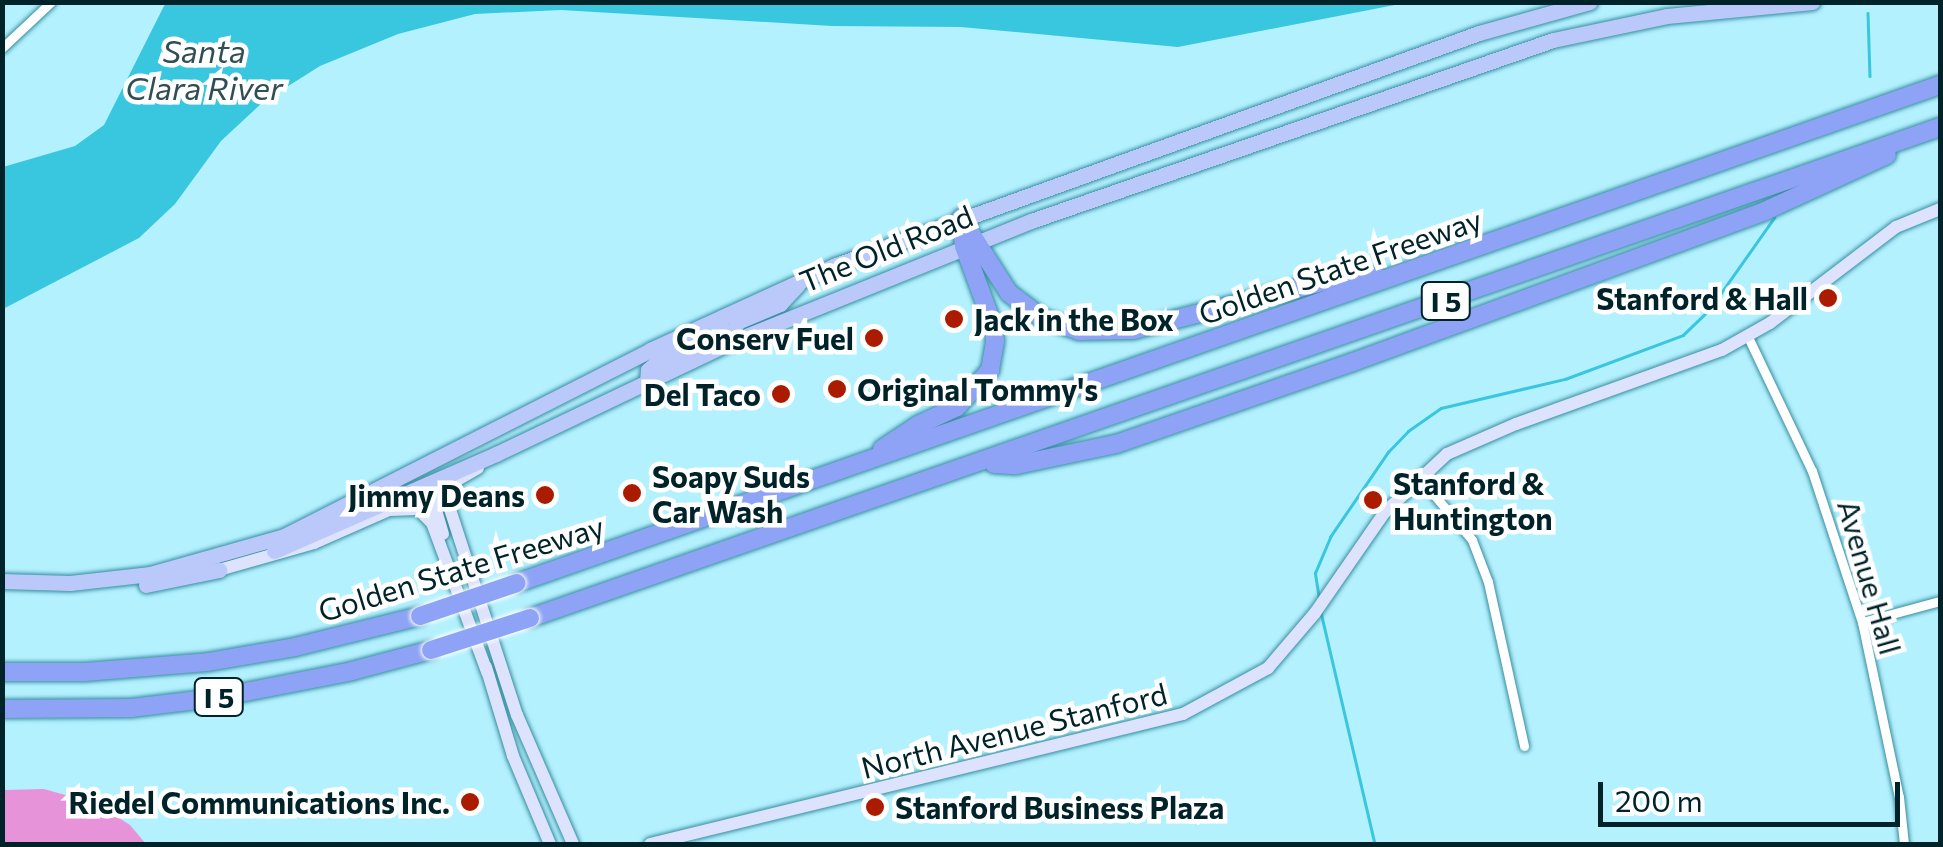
<!DOCTYPE html>
<style>
body{margin:0}
#map{position:relative;width:1943px;height:847px;overflow:hidden;background:#b4f1ff;font-family:Commissioner,sans-serif}
div>[style]{position:absolute}
.green>*{inset:0;background:#e693d9}
.water>*{inset:0;background:#39c6df}
.stream>*{height:2.5px;margin:-1.25px;padding:0 1.25px;transform-origin:1.25px;border-radius:1.25px;background:#39c6df}
.roads{filter:drop-shadow(0 0 2px #368e9f) drop-shadow(0 0 2px #368e9f)}
.street>*{height:9px;margin:-4.5px;padding:0 4.5px;transform-origin:4.5px;border-radius:4.5px;background:#fff}
.secondary>*{height:12px;margin:-6px;padding:0 6px;transform-origin:6px;border-radius:6px;background:#dde3fc}
.primary>*{height:15px;margin:-7.5px;padding:0 7.5px;transform-origin:7.5px;border-radius:7.5px;background:#bbc8fa}
.highway>*{height:18px;margin:-9px;padding:0 9px;transform-origin:9px;border-radius:9px;background:#8ea3f6}
.bridges{filter:drop-shadow(0 0 2px #fff) drop-shadow(0 0 2px #fff)}
.highway-bridge>*{height:18px;margin:-9px;padding:0 9px;transform-origin:9px;border-radius:9px;background:#8ea3f6}
.dots>*{width:28px;height:28px;translate:-50% -50%;box-sizing:border-box;border:5px solid #fff;border-radius:50%}
span{translate:-50% -50%;white-space:nowrap;text-align:center;line-height:1.15;-webkit-text-stroke:9px #fff;paint-order:stroke}
.shield-label span{padding:2px 8px;background:#fff;border:2px solid;border-radius:8px;-webkit-text-stroke-width:0}
.shield-label{font-size:28px;color:#00232a;font-weight:700}
.street-label{font-size:30px;color:#00232a}
.poi-label{font-size:30px;color:#00232a;font-weight:700}
.right{translate:-100% -50%;text-align:right}
.left{translate:0 -50%;text-align:left}
.water-label{font-size:32px;color:#314e54;font-style:italic}
.frame{position:absolute;inset:0;border:5px solid #00232a;pointer-events:none}
.scale{position:absolute;left:1598px;top:782px;width:302px;height:45px;box-sizing:border-box;border:5px solid #00232a;border-top:0;padding-left:12px;font-size:30px;line-height:35px;white-space:nowrap;color:#00232a;-webkit-text-stroke:8px #fff;paint-order:stroke}
</style>
<div id="map">
<div class="green">
<div style="clip-path:polygon(44px 789px,97px 804px,130px 825px,146px 844px,3px 844px,3px 790px)"></div>
</div>
<div class="water">
<div style="clip-path:polygon(166px 2px,1405px 2px,1405px 3px,1178px 47px,961px 27px,832px 26px,561px 10px,475px 14px,398px 34px,320px 66px,263px 102px,221px 141px,175px 204px,139px 238px,3px 309px,3px 167px,75px 146px,104px 125px)"></div>
</div>
<div class="stream">
<div style="left:1868px;top:13px;width:63px;rotate:88.2deg"></div>
<div style="left:1319px;top:599px;width:26px;rotate:-99deg"></div>
<div style="left:1315px;top:573px;width:39px;rotate:-67deg"></div>
<div style="left:1330px;top:537px;width:103px;rotate:-55.7deg"></div>
<div style="left:1388px;top:452px;width:29px;rotate:-46deg"></div>
<div style="left:1408px;top:431px;width:40px;rotate:-34.9deg"></div>
<div style="left:1441px;top:408px;width:127px;rotate:-13.2deg"></div>
<div style="left:1565px;top:379px;width:126px;rotate:-20.4deg"></div>
<div style="left:1683px;top:335px;width:36px;rotate:-44deg"></div>
<div style="left:1709px;top:310px;width:113px;rotate:-54.8deg"></div>
<div style="left:1321px;top:612px;width:238px;rotate:76.9deg"></div>
</div>
<div class="roads">
<div class="street">
<div style="left:2px;top:48px;width:67px;rotate:-43.2deg"></div>
<div style="left:1748px;top:337px;width:148px;rotate:64.5deg"></div>
<div style="left:1812px;top:471px;width:159px;rotate:71.7deg"></div>
<div style="left:1862px;top:622px;width:179px;rotate:78.1deg"></div>
<div style="left:1899px;top:797px;width:47px;rotate:83.9deg"></div>
<div style="left:1419px;top:477px;width:82px;rotate:49.9deg"></div>
<div style="left:1472px;top:540px;width:45px;rotate:69.1deg"></div>
<div style="left:1488px;top:582px;width:168px;rotate:77.6deg"></div>
<div style="left:1862px;top:622px;width:81px;rotate:-15.1deg"></div>
</div>
<div class="secondary">
<div style="left:478px;top:468px;width:24px;rotate:150deg"></div>
<div style="left:457px;top:480px;width:25px;rotate:111deg"></div>
<div style="left:448px;top:503px;width:223px;rotate:72deg"></div>
<div style="left:517px;top:715px;width:141px;rotate:66.5deg"></div>
<div style="left:428px;top:483px;width:53px;rotate:73.6deg"></div>
<div style="left:219px;top:570px;width:99px;rotate:-15.9deg"></div>
<div style="left:314px;top:543px;width:82px;rotate:-23.7deg"></div>
<div style="left:389px;top:510px;width:29px;rotate:-2deg"></div>
<div style="left:418px;top:509px;width:20px;rotate:45deg"></div>
<div style="left:432px;top:523px;width:159px;rotate:69.7deg"></div>
<div style="left:486px;top:667px;width:93px;rotate:73.1deg"></div>
<div style="left:513px;top:756px;width:95px;rotate:67.2deg"></div>
<div style="left:650px;top:844px;width:549px;rotate:-13.71deg"></div>
<div style="left:1183px;top:714px;width:97px;rotate:-28.4deg"></div>
<div style="left:1268px;top:668px;width:72px;rotate:-49.5deg"></div>
<div style="left:1315px;top:613px;width:123px;rotate:-55.3deg"></div>
<div style="left:1385px;top:512px;width:85px;rotate:-43.1deg"></div>
<div style="left:1447px;top:454px;width:75px;rotate:-23.5deg"></div>
<div style="left:1516px;top:424px;width:219px;rotate:-19.8deg"></div>
<div style="left:1722px;top:350px;width:55px;rotate:-29.4deg"></div>
<div style="left:1770px;top:323px;width:158px;rotate:-37.3deg"></div>
<div style="left:1896px;top:227px;width:48px;rotate:-22.2deg"></div>
</div>
<div class="primary">
<div style="left:729px;top:343px;width:22px;rotate:-69deg"></div>
<div style="left:737px;top:322px;width:47px;rotate:-22.7deg"></div>
<div style="left:780px;top:304px;width:26px;rotate:-47deg"></div>
<div style="left:647px;top:383px;width:13px;rotate:-86deg"></div>
<div style="left:648px;top:370px;width:11px;rotate:-41deg"></div>
<div style="left:656px;top:363px;width:69px;rotate:-26.6deg"></div>
<div style="left:718px;top:332px;width:16px;rotate:-72deg"></div>
<div style="left:274px;top:551px;width:242px;rotate:-23.6deg"></div>
<div style="left:496px;top:454px;width:258px;rotate:-25.5deg"></div>
<div style="left:729px;top:343px;width:326px;rotate:-22deg"></div>
<div style="left:1031px;top:221px;width:552px;rotate:-19.12deg"></div>
<div style="left:1553px;top:40px;width:116px;rotate:-11.9deg"></div>
<div style="left:1667px;top:16px;width:146px;rotate:-5.5deg"></div>
<div style="left:2px;top:581px;width:68px;rotate:1.7deg"></div>
<div style="left:70px;top:583px;width:81px;rotate:-6.4deg"></div>
<div style="left:150px;top:574px;width:139px;rotate:-15.8deg"></div>
<div style="left:284px;top:536px;width:411px;rotate:-26.9deg"></div>
<div style="left:650px;top:350px;width:205px;rotate:-24.6deg"></div>
<div style="left:836px;top:265px;width:684px;rotate:-19.84deg"></div>
<div style="left:1479px;top:33px;width:115px;rotate:-15.6deg"></div>
<div style="left:146px;top:585px;width:75px;rotate:-11.6deg"></div>
</div>
<div class="highway">
<div style="left:961px;top:218px;width:89px;rotate:57.4deg"></div>
<div style="left:1009px;top:293px;width:41px;rotate:37.1deg"></div>
<div style="left:1042px;top:318px;width:39px;rotate:19deg"></div>
<div style="left:1079px;top:331px;width:54px;rotate:-1.1deg"></div>
<div style="left:1133px;top:330px;width:224px;rotate:-14.2deg"></div>
<div style="left:1350px;top:275px;width:31px;rotate:6deg"></div>
<div style="left:882px;top:449px;width:43px;rotate:-33.7deg"></div>
<div style="left:918px;top:425px;width:43px;rotate:-24.8deg"></div>
<div style="left:957px;top:407px;width:50px;rotate:-48.3deg"></div>
<div style="left:990px;top:370px;width:29px;rotate:-80deg"></div>
<div style="left:995px;top:341px;width:16px;rotate:-97deg"></div>
<div style="left:993px;top:325px;width:84px;rotate:-110.2deg"></div>
<div style="left:964px;top:246px;width:27px;rotate:-96deg"></div>
<div style="left:994px;top:464px;width:22px;rotate:3deg"></div>
<div style="left:1016px;top:465px;width:102px;rotate:-11.9deg"></div>
<div style="left:1116px;top:444px;width:251px;rotate:-19.1deg"></div>
<div style="left:1353px;top:362px;width:439px;rotate:-20.1deg"></div>
<div style="left:1765px;top:211px;width:134px;rotate:-24.7deg"></div>
<div style="left:517px;top:583px;width:1508px;rotate:-19.29deg"></div>
<div style="left:530px;top:618px;width:1493px;rotate:-19.2deg"></div>
<div style="left:2px;top:672px;width:83px"></div>
<div style="left:85px;top:672px;width:123px;rotate:-4.6deg"></div>
<div style="left:208px;top:662px;width:88px;rotate:-9.8deg"></div>
<div style="left:295px;top:647px;width:129px;rotate:-13.9deg"></div>
<div style="left:2px;top:709px;width:129px;rotate:-0.4deg"></div>
<div style="left:131px;top:708px;width:85px;rotate:-6.8deg"></div>
<div style="left:215px;top:698px;width:140px;rotate:-11.1deg"></div>
<div style="left:352px;top:671px;width:82px;rotate:-14.9deg"></div>
</div>
</div>
<div class="bridges">
<div class="highway-bridge">
<div style="left:420px;top:616px;width:102px;rotate:-18.8deg"></div>
<div style="left:431px;top:650px;width:104px;rotate:-17.9deg"></div>
</div>
</div>
<div class="dots">
<div style="left:1828px;top:298px;background:#aa1b00"></div>
<div style="left:954px;top:319px;background:#aa1b00"></div>
<div style="left:874px;top:338px;background:#aa1b00"></div>
<div style="left:837px;top:389px;background:#aa1b00"></div>
<div style="left:781px;top:394px;background:#aa1b00"></div>
<div style="left:632px;top:493px;background:#aa1b00"></div>
<div style="left:545px;top:495px;background:#aa1b00"></div>
<div style="left:1373px;top:500px;background:#aa1b00"></div>
<div style="left:470px;top:802px;background:#aa1b00"></div>
<div style="left:875px;top:807px;background:#aa1b00"></div>
</div>
<div class="shield-label">
<span style="left:1446px;top:301px">I 5</span>
<span style="left:219px;top:697px">I 5</span>
</div>
<div class="street-label">
<span style="left:886px;top:248px;rotate:-22deg">The Old Road</span>
<span style="left:1340px;top:266px;rotate:-19deg">Golden State Freeway</span>
<span style="left:461px;top:568px;rotate:-17deg">Golden State Freeway</span>
<span style="left:1870px;top:577px;rotate:74deg">Avenue Hall</span>
<span style="left:1014px;top:730px;rotate:-14deg">North Avenue Stanford</span>
</div>
<div class="poi-label">
<span class="right" style="left:1808px;top:298px">Stanford &amp; Hall</span>
<span class="left" style="left:974px;top:319px">Jack in the Box</span>
<span class="right" style="left:854px;top:338px">Conserv Fuel</span>
<span class="left" style="left:857px;top:389px">Original Tommy's</span>
<span class="right" style="left:761px;top:394px">Del Taco</span>
<span class="left" style="left:652px;top:493px">Soapy Suds<br>Car Wash</span>
<span class="left" style="left:1393px;top:500px">Stanford &amp;<br>Huntington</span>
<span class="right" style="left:525px;top:495px">Jimmy Deans</span>
<span class="right" style="left:450px;top:802px">Riedel Communications Inc.</span>
<span class="left" style="left:895px;top:807px">Stanford Business Plaza</span>
</div>
<div class="water-label">
<span style="left:204px;top:69px">Santa<br>Clara River</span>
</div>
<div class="frame"></div>
<div class="scale">200 m</div>
</div>
